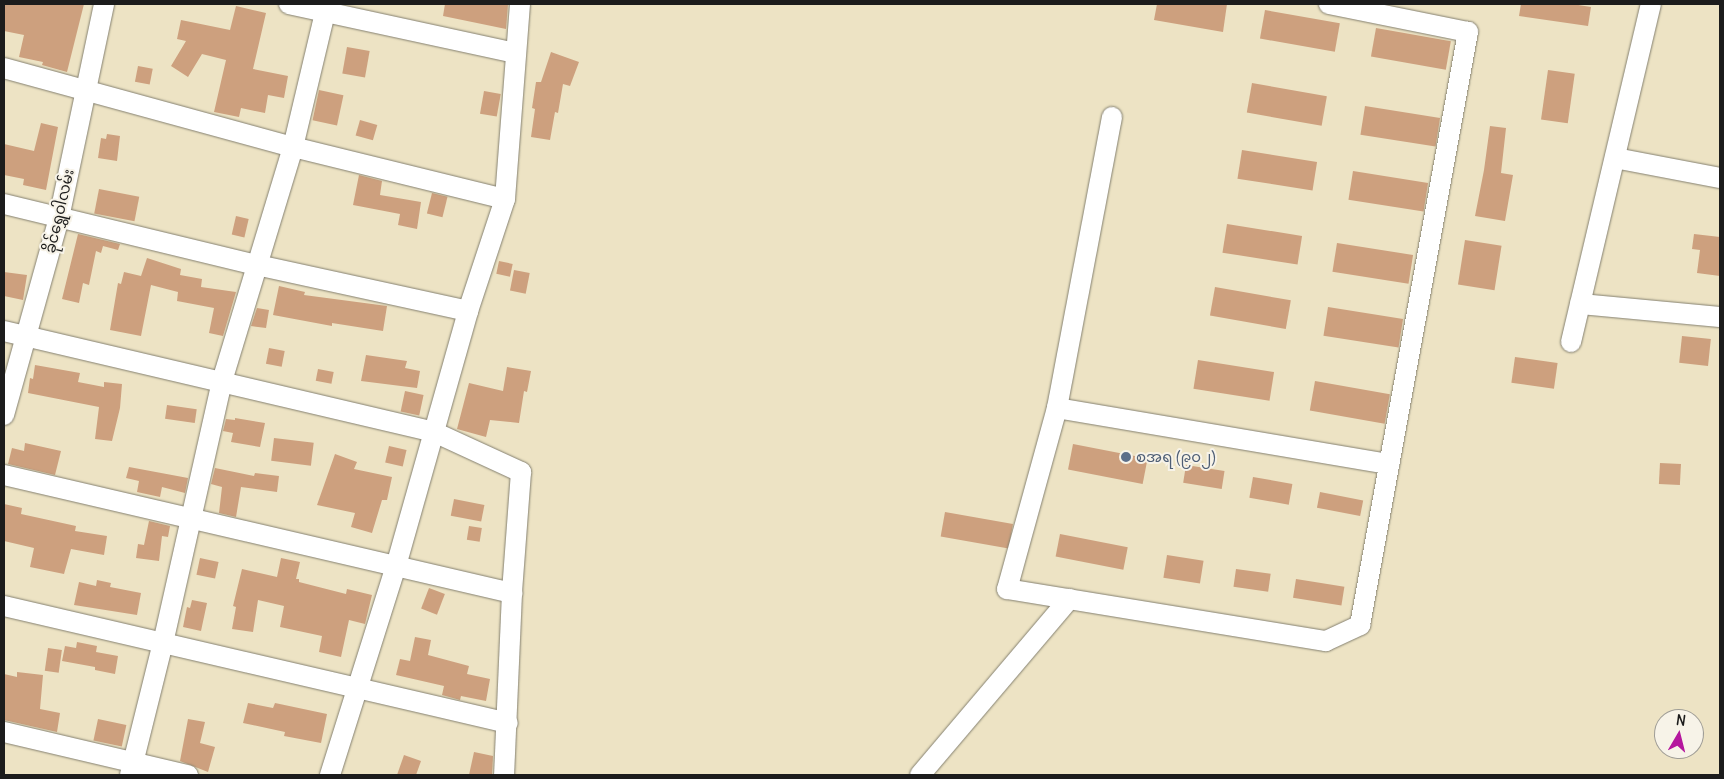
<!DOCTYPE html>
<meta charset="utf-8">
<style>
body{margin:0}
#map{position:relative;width:1724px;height:779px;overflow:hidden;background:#ede3c4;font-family:Delius,"Noto Sans Myanmar",sans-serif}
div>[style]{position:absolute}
.building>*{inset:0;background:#cda07e;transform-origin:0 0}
.roads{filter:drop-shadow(0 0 1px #848070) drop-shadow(0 0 1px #848070)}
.minor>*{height:20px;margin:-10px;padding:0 10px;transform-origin:10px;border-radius:10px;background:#fff}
.dots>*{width:14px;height:14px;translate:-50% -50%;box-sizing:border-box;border:2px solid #f7f3e8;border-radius:50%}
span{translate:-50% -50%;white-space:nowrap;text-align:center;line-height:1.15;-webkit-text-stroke:4px #f7f3e8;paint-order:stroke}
.street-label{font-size:15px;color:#1c1c1c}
.service-label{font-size:15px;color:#4e5e75}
.left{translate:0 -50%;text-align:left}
.frame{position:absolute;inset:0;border:5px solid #1c1c1c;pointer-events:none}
.north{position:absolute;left:1654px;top:709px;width:50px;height:50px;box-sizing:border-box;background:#f7f3e8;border:1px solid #9f9d96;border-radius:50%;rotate:8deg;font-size:14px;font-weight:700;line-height:20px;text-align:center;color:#1c1c1c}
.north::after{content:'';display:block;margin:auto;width:18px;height:22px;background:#b5179e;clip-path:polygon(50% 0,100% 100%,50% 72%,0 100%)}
</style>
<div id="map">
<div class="building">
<div style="clip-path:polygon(4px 4px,84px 4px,67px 72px,42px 65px,43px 62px,19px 57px,24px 35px,4px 31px)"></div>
<div style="clip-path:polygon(445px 4px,508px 4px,506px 29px,443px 16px)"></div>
<div style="clip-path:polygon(1157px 4px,1227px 4px,1223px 32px,1154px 20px)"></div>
<div style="clip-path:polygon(1521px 4px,1572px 4px,1591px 7px,1588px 26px,1519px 16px)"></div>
<div style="clip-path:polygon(236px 6px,266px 13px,253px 69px,288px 76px,284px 98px,268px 95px,265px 113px,241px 108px,239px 117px,214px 112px,226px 60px,202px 54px,188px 77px,171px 66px,186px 41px,177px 39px,181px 20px,230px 30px)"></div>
<div style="left:1265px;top:10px;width:76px;height:29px;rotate:10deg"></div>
<div style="left:1376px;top:28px;width:76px;height:29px;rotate:10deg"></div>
<div style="left:347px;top:47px;width:23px;height:27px;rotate:10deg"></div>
<div style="clip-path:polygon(551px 52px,579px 62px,570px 86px,563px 84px,558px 113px,555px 112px,550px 140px,531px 137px,535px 109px,532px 108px,536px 82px,541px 82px)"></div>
<div style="left:138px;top:66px;width:15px;height:16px;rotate:11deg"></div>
<div style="left:1548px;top:70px;width:27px;height:50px;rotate:8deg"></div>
<div style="left:1252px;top:83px;width:76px;height:30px;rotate:10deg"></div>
<div style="left:319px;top:90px;width:25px;height:31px;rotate:12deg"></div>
<div style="left:484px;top:91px;width:17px;height:23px;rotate:10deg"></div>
<div style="left:1365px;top:106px;width:76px;height:29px;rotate:9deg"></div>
<div style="left:360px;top:120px;width:18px;height:16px;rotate:16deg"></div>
<div style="clip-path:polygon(41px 123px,58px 127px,46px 190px,23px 185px,24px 179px,4px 175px,4px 144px,34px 151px)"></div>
<div style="clip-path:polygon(1490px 126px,1506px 128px,1501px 173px,1513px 175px,1505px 221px,1475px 216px,1484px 170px)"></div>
<div style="clip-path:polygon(107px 134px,120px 136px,117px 161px,98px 158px,101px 138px,106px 139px)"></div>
<div style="left:1242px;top:150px;width:76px;height:29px;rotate:9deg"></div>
<div style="left:1353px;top:171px;width:76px;height:29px;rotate:9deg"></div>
<div style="clip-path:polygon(359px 175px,382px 181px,380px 195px,421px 202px,417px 229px,398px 225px,400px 214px,353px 205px)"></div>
<div style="left:99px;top:189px;width:41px;height:25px;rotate:11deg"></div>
<div style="left:432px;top:193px;width:16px;height:21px;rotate:14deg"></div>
<div style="left:236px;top:216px;width:13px;height:19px;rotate:13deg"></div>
<div style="left:1227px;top:224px;width:76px;height:29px;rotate:9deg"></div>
<div style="clip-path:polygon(78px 234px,120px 244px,118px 250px,103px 246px,101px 253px,96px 251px,89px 285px,83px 283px,79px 303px,62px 299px)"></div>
<div style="clip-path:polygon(1694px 234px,1720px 237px,1720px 276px,1697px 273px,1700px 250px,1692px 249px)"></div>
<div style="left:1465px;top:240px;width:37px;height:45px;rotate:9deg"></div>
<div style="left:1337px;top:243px;width:77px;height:29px;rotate:9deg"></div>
<div style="clip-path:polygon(147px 258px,181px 269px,180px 275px,202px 279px,201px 287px,236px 292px,223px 336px,209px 333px,214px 308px,177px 301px,178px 292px,151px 285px,141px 336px,110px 330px,118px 283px,121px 284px,124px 272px,141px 276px)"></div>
<div style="left:499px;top:261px;width:14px;height:13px;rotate:12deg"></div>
<div style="left:514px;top:270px;width:16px;height:21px;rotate:11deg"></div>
<div style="clip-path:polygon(4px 272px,27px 275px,23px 300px,4px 296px)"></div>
<div style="clip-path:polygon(279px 286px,305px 292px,304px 295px,387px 306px,383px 331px,332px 323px,332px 326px,273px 315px)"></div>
<div style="left:1215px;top:287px;width:77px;height:29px;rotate:10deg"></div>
<div style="left:1328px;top:307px;width:76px;height:29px;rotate:9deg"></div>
<div style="clip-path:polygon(257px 308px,269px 310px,266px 328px,251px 326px)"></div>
<div style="left:1682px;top:336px;width:29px;height:27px;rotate:6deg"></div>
<div style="left:269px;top:348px;width:16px;height:16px;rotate:11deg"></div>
<div style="clip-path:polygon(366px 355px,407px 361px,405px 368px,420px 371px,417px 388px,361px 381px)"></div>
<div style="left:1515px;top:357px;width:43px;height:26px;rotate:8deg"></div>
<div style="left:1198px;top:360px;width:77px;height:29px;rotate:9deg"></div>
<div style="clip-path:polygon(35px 365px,80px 373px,78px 382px,104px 387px,104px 382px,122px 384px,120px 408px,112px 441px,95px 439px,99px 407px,28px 393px,30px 378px,33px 379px)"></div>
<div style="clip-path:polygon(507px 367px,531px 371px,527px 392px,524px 391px,519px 423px,490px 420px,486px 437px,457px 429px,469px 383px,503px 391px)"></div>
<div style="left:318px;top:369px;width:16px;height:12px;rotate:11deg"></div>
<div style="left:1315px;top:381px;width:76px;height:30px;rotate:10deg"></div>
<div style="left:405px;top:391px;width:19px;height:21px;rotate:12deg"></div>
<div style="left:167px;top:405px;width:30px;height:14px;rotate:8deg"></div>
<div style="clip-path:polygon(235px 418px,265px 423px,260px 447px,231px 442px,233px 433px,223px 431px,226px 419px,235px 420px)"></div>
<div style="left:274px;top:438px;width:40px;height:23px;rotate:7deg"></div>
<div style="clip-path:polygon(25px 443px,61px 451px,55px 475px,8px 464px,12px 448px,24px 451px)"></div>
<div style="left:1073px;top:444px;width:76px;height:26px;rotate:11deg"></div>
<div style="left:389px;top:446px;width:18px;height:17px;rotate:13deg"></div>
<div style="clip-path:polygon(335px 454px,357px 462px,354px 469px,392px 477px,387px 500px,382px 500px,372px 533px,351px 527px,355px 513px,317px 505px)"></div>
<div style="left:1660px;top:463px;width:21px;height:21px;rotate:3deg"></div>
<div style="left:1186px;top:465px;width:39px;height:18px;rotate:9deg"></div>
<div style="clip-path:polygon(129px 467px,188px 478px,185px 493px,162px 487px,160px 497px,137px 492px,139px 481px,126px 478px)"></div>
<div style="clip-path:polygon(215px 468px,254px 476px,255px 473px,279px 476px,277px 492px,241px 487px,236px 517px,219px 513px,222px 487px,211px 484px)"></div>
<div style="left:1253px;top:477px;width:40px;height:21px;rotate:10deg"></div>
<div style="left:1320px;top:492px;width:44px;height:16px;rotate:11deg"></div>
<div style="left:454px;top:499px;width:31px;height:17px;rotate:11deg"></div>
<div style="clip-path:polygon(4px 504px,22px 508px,21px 514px,76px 526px,75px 531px,107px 536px,104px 555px,71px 549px,64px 574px,30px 567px,34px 548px,4px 541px)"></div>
<div style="left:945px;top:512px;width:69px;height:25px;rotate:10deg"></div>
<div style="clip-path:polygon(149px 521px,170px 526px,168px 537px,162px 536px,159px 561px,136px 558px,138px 544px,144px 545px)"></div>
<div style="left:469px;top:526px;width:13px;height:14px;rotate:9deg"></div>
<div style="left:1060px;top:534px;width:69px;height:23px;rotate:11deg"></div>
<div style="left:1167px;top:555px;width:37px;height:23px;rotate:9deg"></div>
<div style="left:200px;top:558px;width:19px;height:17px;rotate:12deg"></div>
<div style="clip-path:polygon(281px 558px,300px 562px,296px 579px,299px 579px,299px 582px,346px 594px,347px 589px,372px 595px,365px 624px,349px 620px,341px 657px,319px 652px,322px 636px,280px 627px,284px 606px,258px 600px,253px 632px,232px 629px,236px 607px,233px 606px,242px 569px,277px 577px)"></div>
<div style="left:1236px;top:569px;width:35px;height:18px;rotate:8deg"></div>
<div style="left:1296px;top:579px;width:49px;height:19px;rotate:9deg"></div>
<div style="clip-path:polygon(97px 580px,111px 583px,110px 587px,141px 593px,137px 615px,74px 605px,79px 582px,96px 586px)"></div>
<div style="left:429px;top:588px;width:17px;height:22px;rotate:21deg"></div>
<div style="clip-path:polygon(192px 600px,207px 603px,201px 631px,183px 627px,187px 607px,190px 608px)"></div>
<div style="clip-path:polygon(415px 637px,431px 640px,428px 655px,469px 666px,467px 674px,490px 679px,486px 701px,461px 696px,460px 700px,442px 695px,444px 686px,396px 675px,400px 659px,410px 661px)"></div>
<div style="clip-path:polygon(77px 642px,97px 646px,96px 652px,118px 656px,115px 674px,95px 670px,95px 667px,62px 661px,65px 646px,76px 648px)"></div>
<div style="left:48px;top:648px;width:14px;height:23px;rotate:8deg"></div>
<div style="clip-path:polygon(17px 672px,43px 675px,40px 709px,60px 713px,57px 732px,4px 720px,4px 674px,17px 677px)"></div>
<div style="clip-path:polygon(248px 703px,273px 708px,275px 703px,327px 714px,321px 743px,284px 736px,285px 732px,243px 723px)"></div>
<div style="left:98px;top:719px;width:29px;height:22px;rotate:12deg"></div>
<div style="clip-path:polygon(188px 719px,205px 722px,200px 743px,215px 747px,208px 772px,180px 761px)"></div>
<div style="clip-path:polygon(474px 752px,493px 756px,492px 775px,469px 775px)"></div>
<div style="clip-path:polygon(404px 755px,421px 761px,416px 775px,397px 775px)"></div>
</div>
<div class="roads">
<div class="minor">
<div style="left:289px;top:4px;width:231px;rotate:12.2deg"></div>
<div style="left:4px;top:68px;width:300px;rotate:15.3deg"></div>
<div style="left:293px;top:147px;width:218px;rotate:13.8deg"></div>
<div style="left:1112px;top:117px;width:296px;rotate:100.7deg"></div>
<div style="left:1057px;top:408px;width:188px;rotate:105.4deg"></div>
<div style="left:1007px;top:589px;width:323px;rotate:9.3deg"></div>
<div style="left:1326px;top:641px;width:38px;rotate:-25deg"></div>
<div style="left:1360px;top:625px;width:603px;rotate:-79.68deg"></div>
<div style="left:1468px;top:32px;width:142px;rotate:-168.6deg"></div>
<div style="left:1615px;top:158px;width:107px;rotate:10.8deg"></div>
<div style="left:4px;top:204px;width:260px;rotate:13.6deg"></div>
<div style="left:257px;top:265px;width:216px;rotate:12.3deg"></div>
<div style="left:1580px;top:304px;width:141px;rotate:5.3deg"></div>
<div style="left:4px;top:331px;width:442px;rotate:13.2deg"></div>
<div style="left:434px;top:432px;width:96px;rotate:24.7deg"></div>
<div style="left:521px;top:472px;width:121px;rotate:94.3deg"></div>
<div style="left:512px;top:593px;width:182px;rotate:92.5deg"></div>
<div style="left:1571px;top:342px;width:347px;rotate:-76.7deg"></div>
<div style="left:1057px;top:408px;width:337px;rotate:9.6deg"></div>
<div style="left:4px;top:415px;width:205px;rotate:-74.4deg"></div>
<div style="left:59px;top:218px;width:219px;rotate:-78.1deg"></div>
<div style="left:4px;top:475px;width:522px;rotate:13.08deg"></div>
<div style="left:4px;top:606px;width:517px;rotate:13.07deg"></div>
<div style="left:4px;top:732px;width:189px;rotate:13.2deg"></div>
<div style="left:130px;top:775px;width:136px;rotate:-76deg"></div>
<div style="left:163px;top:643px;width:269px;rotate:-77.3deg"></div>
<div style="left:222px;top:381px;width:245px;rotate:-73.1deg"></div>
<div style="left:293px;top:147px;width:147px;rotate:-76.6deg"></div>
<div style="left:330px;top:775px;width:219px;rotate:-72.5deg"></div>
<div style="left:396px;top:566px;width:265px;rotate:-74.2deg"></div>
<div style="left:468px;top:311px;width:118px;rotate:-71.7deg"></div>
<div style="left:505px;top:199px;width:196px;rotate:-85.6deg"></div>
<div style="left:920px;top:775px;width:231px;rotate:-49.7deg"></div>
</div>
</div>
<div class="dots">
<div style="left:1126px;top:457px;background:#5c6f8a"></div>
</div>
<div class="street-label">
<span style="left:59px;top:211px;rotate:-77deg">ခိုင်ရွှေဝါလမ်း</span>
</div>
<div class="service-label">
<span class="left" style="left:1136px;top:457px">စအရ (၉၀၂)</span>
</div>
<div class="frame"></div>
<div class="north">N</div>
</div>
